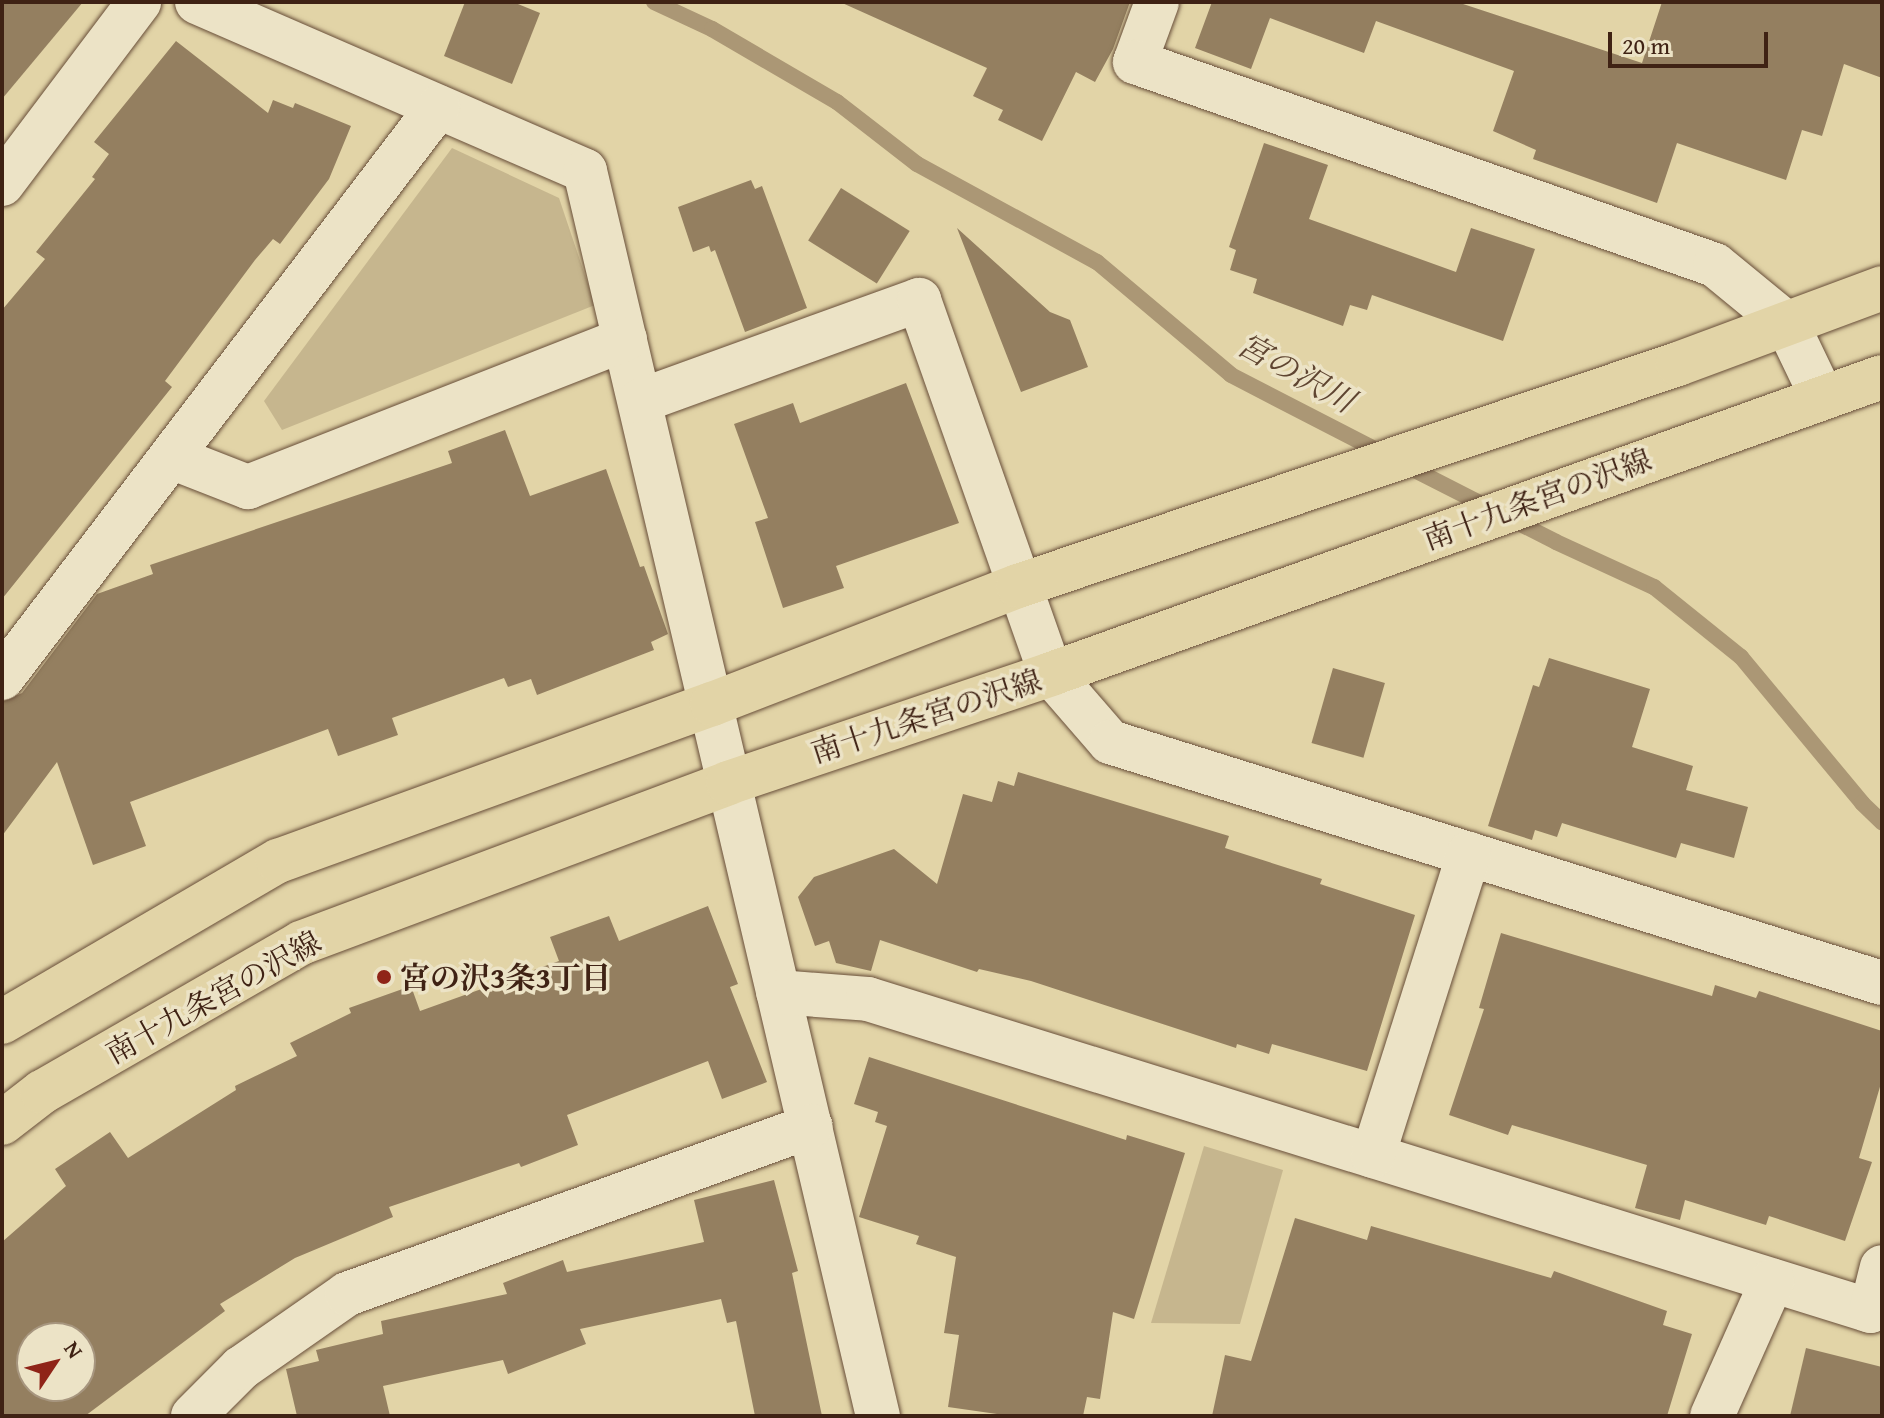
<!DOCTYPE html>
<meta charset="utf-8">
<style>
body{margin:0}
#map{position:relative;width:1884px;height:1418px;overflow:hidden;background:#e2d4a7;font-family:"Gentium Book Plus","Noto Serif JP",serif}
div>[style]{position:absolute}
.green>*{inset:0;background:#c6b68e}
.stream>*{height:16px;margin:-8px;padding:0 8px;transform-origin:8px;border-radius:8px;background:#ab9775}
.building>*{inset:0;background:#947f60;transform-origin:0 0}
.roads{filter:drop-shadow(0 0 2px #684e39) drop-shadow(0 0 2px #684e39)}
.minor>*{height:44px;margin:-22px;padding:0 22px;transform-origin:22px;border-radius:22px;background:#ece3c6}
.primary>*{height:44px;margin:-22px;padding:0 22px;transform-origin:22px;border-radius:22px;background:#e2d4a7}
.dots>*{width:22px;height:22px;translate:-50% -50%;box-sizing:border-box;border:4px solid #ece3c6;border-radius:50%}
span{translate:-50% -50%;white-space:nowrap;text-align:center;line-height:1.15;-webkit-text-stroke:7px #ece3c6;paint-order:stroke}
.street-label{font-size:30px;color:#3f2214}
.poi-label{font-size:30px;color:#3f2214;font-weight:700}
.left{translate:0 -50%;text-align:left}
.water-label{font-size:32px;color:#5f4531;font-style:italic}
.frame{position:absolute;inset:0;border:4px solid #3f2214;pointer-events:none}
.north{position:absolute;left:16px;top:1322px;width:80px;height:80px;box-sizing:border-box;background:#ece3c6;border:2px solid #a7967f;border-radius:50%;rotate:55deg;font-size:22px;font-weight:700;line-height:32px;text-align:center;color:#3f2214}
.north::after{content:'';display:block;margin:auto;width:28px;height:36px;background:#8f2418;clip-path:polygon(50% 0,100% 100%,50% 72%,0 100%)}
.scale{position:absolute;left:1608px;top:32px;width:160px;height:36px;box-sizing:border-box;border:4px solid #3f2214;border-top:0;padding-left:10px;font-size:24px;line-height:28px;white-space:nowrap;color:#3f2214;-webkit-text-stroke:6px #ece3c6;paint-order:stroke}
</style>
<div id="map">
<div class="green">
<div style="clip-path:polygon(452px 148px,559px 198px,595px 305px,282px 430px,264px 401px)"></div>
<div style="clip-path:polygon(1204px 1146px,1283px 1170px,1240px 1324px,1151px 1323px)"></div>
</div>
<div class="stream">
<div style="left:654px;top:2px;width:64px;rotate:25deg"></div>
<div style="left:712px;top:29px;width:145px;rotate:30.3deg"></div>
<div style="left:837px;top:102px;width:101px;rotate:37.8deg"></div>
<div style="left:917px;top:164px;width:205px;rotate:28.6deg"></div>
<div style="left:1097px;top:262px;width:175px;rotate:40.1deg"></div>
<div style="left:1231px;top:375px;width:172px;rotate:27.3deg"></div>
<div style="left:1405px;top:465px;width:169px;rotate:27deg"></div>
<div style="left:1556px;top:542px;width:108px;rotate:24.7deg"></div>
<div style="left:1654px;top:587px;width:112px;rotate:38.8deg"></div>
<div style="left:1741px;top:657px;width:190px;rotate:50.3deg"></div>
<div style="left:1862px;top:803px;width:28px;rotate:44deg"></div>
</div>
<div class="building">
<div style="clip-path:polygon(2px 2px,83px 2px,2px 99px)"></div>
<div style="clip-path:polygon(465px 2px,513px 2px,540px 13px,512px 84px,444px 56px)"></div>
<div style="clip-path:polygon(840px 2px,1130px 2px,1113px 49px,1095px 82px,1076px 72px,1042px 141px,998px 120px,1003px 110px,973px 96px,987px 68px)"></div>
<div style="clip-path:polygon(1212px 2px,1457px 2px,1642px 63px,1662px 2px,1882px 2px,1882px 78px,1844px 64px,1822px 136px,1802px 130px,1786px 180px,1677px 143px,1657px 203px,1533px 159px,1536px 150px,1493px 131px,1514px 71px,1376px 21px,1364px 53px,1270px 18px,1251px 69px,1195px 48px)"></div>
<div style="clip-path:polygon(176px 41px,268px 113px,273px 100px,293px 108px,295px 103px,351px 126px,329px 179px,280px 244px,273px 239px,255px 260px,165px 381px,172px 387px,2px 599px,2px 310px,45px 259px,36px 252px,95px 179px,92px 177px,109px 154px,94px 142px)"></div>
<div style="clip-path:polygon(1264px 143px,1328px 165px,1309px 219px,1456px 272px,1471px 228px,1535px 249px,1503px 341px,1372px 295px,1367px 310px,1350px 305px,1343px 326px,1253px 293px,1257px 279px,1230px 270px,1236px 250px,1229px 247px)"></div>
<div style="clip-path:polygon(751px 180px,755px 189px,762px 186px,807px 308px,745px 332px,715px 250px,711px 252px,709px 246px,693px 252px,678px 207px)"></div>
<div style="left:841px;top:188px;width:81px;height:62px;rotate:32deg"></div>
<div style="clip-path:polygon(957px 228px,1050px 312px,1070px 320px,1088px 367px,1021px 392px)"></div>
<div style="clip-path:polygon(906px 383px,959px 523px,836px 566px,844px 588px,783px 608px,755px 522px,768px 518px,734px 424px,793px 403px,800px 423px)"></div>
<div style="clip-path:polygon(505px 430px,530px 496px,606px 469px,640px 567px,644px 566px,668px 634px,651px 642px,654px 650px,537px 695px,531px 679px,508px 687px,504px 678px,392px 718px,398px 735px,338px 756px,328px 729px,130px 802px,146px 846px,93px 865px,57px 762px,2px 836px,2px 702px,22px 693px,97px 594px,153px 574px,150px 565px,452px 463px,448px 451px)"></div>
<div style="clip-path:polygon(1549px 658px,1650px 689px,1632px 747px,1693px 766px,1686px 790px,1748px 807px,1734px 858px,1681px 843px,1676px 858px,1562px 823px,1557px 837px,1535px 830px,1532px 840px,1488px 826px,1533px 685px,1539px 687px)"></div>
<div style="left:1333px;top:668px;width:54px;height:78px;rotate:16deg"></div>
<div style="clip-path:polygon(1018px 772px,1229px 836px,1225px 848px,1322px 879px,1320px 884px,1415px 915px,1367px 1071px,1272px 1044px,1269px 1054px,1237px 1044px,1236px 1048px,1031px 981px,979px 969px,977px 972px,880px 940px,871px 971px,836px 963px,829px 941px,815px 946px,798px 897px,814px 877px,894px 849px,937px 884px,963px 794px,992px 802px,998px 781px,1014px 786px)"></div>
<div style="clip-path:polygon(evenodd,708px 906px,738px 984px,730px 987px,767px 1082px,722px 1099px,708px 1061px,567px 1115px,578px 1145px,521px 1167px,519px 1163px,389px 1207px,393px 1217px,295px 1258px,220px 1304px,225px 1311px,85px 1416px,2px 1416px,2px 1242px,66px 1186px,55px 1169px,110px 1132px,128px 1158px,236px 1090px,235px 1086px,297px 1056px,290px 1043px,351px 1013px,349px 1008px,411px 986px,420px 1011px,559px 961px,550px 937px,609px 916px,619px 941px,708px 906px,32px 1338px,80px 1338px,80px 1386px,32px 1386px,32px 1338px)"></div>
<div style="clip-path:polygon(1501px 933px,1712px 996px,1715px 985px,1756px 998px,1759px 991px,1882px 1031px,1882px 1080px,1859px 1158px,1872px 1162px,1845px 1241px,1769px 1216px,1766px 1225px,1685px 1200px,1680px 1220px,1635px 1208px,1647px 1165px,1512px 1125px,1508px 1135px,1449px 1115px,1484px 1009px,1479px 1008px)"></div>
<div style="clip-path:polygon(869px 1057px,1126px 1140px,1127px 1135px,1185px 1153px,1134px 1319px,1113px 1312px,1100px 1399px,1087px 1397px,1083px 1416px,1011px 1416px,948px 1407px,959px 1335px,944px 1333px,956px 1257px,916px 1244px,919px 1236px,859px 1217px,887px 1126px,875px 1122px,878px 1112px,854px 1104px)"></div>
<div style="clip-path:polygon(774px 1180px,798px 1271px,792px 1273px,822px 1416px,755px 1416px,736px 1321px,727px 1323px,721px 1299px,580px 1329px,586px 1344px,508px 1374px,503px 1360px,383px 1386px,390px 1416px,297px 1416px,286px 1369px,319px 1361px,316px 1350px,383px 1334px,381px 1321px,507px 1294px,503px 1283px,563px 1260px,567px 1272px,704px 1242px,694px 1200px)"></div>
<div style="clip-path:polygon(1295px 1218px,1367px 1240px,1371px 1226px,1551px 1278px,1554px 1271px,1667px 1311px,1663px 1325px,1692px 1334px,1667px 1416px,1212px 1416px,1225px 1355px,1251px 1361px)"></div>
<div style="clip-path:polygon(1806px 1348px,1882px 1367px,1882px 1416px,1790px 1416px)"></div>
</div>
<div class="roads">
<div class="minor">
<div style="left:197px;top:2px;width:423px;rotate:23.5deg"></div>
<div style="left:585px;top:171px;width:1279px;rotate:76.76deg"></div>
<div style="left:1157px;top:2px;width:64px;rotate:110.1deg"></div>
<div style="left:1135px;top:62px;width:614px;rotate:19.29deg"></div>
<div style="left:1715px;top:265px;width:93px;rotate:39.3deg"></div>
<div style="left:1787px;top:324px;width:81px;rotate:64.4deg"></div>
<div style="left:2px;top:184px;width:228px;rotate:-53deg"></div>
<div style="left:640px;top:401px;width:297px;rotate:-19.9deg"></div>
<div style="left:919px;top:300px;width:397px;rotate:70.6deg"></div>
<div style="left:1051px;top:674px;width:90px;rotate:49.1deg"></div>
<div style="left:1110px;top:742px;width:809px;rotate:17.34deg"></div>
<div style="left:171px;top:457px;width:83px;rotate:21.3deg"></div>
<div style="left:248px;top:487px;width:405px;rotate:-21.4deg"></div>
<div style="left:2px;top:678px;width:718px;rotate:-52.64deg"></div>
<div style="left:778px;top:992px;width:90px;rotate:4.4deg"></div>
<div style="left:868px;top:999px;width:1050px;rotate:17.28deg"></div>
<div style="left:1871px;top:1311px;width:45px;rotate:-76deg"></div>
<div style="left:1373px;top:1156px;width:317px;rotate:-72.4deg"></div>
<div style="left:193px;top:1416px;width:68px;rotate:-45deg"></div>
<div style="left:241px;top:1368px;width:129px;rotate:-34.9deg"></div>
<div style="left:347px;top:1294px;width:493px;rotate:-19.9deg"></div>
<div style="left:1712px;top:1416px;width:148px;rotate:-66deg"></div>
</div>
<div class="primary">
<div style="left:2px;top:1022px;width:320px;rotate:-30.3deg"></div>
<div style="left:278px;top:861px;width:462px;rotate:-19.9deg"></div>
<div style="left:712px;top:704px;width:328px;rotate:-21.1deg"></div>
<div style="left:1018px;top:586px;width:696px;rotate:-18.59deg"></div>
<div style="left:1678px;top:364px;width:218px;rotate:-20.4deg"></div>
<div style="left:2px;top:1123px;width:51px;rotate:-37.8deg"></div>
<div style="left:42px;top:1092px;width:299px;rotate:-29.9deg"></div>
<div style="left:301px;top:943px;width:456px;rotate:-20.5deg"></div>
<div style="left:728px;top:783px;width:341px;rotate:-18.6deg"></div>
<div style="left:1051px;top:674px;width:882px;rotate:-19.67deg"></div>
</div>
</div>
<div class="dots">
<div style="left:384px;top:977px;background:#8f2418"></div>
</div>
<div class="street-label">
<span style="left:1537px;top:499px;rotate:-20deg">南十九条宮の沢線</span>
<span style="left:926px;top:716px;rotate:-18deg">南十九条宮の沢線</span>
<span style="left:213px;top:997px;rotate:-29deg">南十九条宮の沢線</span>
</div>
<div class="poi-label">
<span class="left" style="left:400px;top:977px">宮の沢3条3丁目</span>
</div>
<div class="water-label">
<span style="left:1296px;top:373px;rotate:29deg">宮の沢川</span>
</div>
<div class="frame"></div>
<div class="north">N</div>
<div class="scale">20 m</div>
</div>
